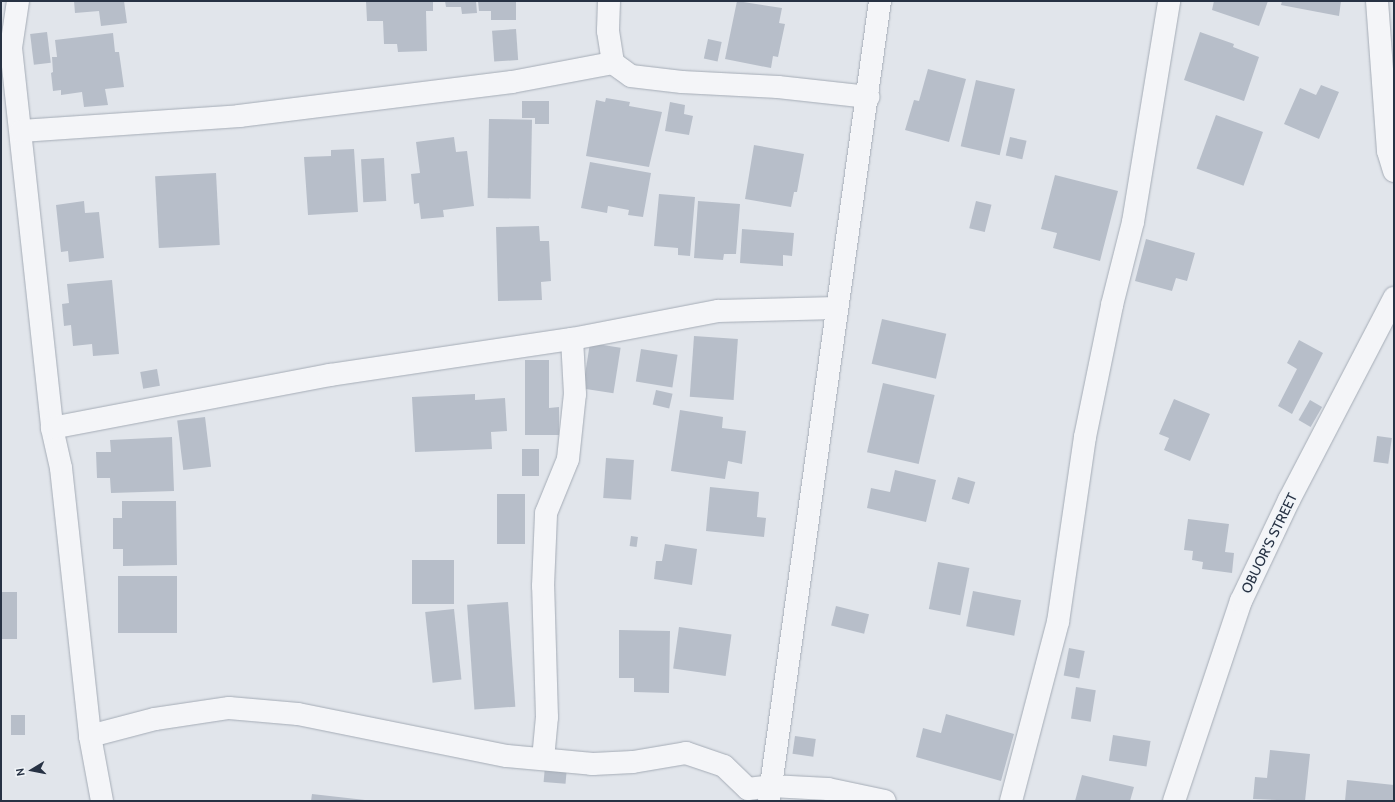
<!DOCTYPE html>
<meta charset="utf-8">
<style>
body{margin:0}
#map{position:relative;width:1395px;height:802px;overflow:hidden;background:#e1e5eb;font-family:Cabin,sans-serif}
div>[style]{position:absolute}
.building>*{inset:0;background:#b7bec9;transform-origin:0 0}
.roads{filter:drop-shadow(0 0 1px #a5acb6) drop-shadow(0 0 1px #a5acb6)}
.minor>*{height:22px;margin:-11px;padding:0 11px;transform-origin:11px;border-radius:11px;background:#f4f5f8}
span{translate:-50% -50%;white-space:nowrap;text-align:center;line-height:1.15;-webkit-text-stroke:3px #f0f4f8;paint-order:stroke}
.street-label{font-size:14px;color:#273244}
.frame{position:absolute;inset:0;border:2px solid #273244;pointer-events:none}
.north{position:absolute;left:12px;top:750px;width:40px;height:40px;-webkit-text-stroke:3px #f0f4f8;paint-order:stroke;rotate:260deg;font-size:11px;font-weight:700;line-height:16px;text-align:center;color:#273244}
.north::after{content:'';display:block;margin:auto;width:14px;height:18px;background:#273244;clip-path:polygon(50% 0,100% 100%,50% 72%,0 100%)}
</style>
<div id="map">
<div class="building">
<div style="clip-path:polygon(74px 1px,124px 1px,127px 23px,101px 26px,99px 11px,75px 13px)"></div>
<div style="clip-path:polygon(366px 1px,433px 1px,433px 11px,426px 11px,427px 51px,398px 52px,397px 44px,384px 44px,383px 21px,367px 21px)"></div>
<div style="clip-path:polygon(445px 1px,476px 1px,477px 13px,462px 14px,461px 7px,446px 7px)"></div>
<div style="clip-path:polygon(478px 1px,516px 1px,516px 20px,491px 20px,491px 11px,479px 11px)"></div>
<div style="clip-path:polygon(737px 1px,782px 8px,779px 23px,785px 24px,778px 57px,773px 56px,771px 68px,725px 59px)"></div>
<div style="clip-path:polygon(1214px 1px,1268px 1px,1259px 26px,1212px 10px)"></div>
<div style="clip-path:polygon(1282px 1px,1341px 1px,1339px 16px,1281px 5px)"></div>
<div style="left:516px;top:29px;width:31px;height:24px;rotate:86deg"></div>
<div style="left:47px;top:32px;width:31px;height:17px;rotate:83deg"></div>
<div style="clip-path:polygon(1200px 32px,1234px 44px,1233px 47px,1259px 57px,1244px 101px,1184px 80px)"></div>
<div style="clip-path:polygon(113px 33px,115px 52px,119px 52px,124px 87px,105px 89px,108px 105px,84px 107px,82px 92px,61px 95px,61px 90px,53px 91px,51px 73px,53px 72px,52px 57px,57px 57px,55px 40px)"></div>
<div style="left:708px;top:39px;width:14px;height:20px;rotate:12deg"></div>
<div style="clip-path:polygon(928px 69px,966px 79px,949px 142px,905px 130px,914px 100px,919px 101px)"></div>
<div style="left:976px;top:80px;width:40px;height:68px;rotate:13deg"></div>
<div style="clip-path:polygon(1321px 85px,1339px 92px,1319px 139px,1284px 124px,1300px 88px,1316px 95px)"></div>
<div style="clip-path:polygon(606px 98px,630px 102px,629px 106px,662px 112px,649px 167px,586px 156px,596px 100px,605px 102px)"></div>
<div style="clip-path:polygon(522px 101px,549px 101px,549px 124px,535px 124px,535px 118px,522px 118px)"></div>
<div style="clip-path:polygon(670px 102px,685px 105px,684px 114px,693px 116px,689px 135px,665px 131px)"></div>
<div style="left:1216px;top:115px;width:50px;height:57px;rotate:20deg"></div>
<div style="left:489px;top:119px;width:43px;height:79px;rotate:1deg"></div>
<div style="clip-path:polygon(454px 137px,456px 152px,467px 151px,474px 206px,443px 210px,444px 217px,421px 219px,419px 203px,414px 204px,411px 174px,420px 173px,416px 142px)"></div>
<div style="left:1010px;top:137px;width:17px;height:19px;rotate:13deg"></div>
<div style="clip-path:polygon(754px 145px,804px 154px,797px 192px,794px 192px,791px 207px,745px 199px)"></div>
<div style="clip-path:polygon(354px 149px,358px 212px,308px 215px,304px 157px,331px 156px,331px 150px)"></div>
<div style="left:384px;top:158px;width:43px;height:23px;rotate:87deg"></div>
<div style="clip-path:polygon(590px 162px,651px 173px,643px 217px,628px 215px,629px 210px,608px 206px,607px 213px,581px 208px)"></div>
<div style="left:216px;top:173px;width:72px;height:61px;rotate:87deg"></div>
<div style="clip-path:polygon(1055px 175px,1118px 191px,1100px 261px,1053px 248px,1057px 233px,1041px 229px)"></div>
<div style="clip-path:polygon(659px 194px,695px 197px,690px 256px,678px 255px,678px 248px,654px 246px)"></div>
<div style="clip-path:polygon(84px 201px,85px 213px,99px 212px,104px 258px,69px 262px,68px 251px,61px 252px,56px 205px)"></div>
<div style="clip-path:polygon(698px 201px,740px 204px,736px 254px,724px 254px,723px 260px,694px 258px)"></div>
<div style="left:976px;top:201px;width:16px;height:28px;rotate:14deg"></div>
<div style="clip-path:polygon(539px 226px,540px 241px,549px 241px,551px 281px,541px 282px,542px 300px,498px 301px,496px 227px)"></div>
<div style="clip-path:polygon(742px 229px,794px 233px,792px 256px,783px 255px,783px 266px,740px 263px)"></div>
<div style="clip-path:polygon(1146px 239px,1195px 253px,1187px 281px,1176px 278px,1172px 291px,1135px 281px)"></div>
<div style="clip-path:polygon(112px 280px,119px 354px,93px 356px,92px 344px,73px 346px,71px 325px,64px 326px,62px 304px,69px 303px,67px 284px)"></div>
<div style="left:882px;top:319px;width:66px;height:46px;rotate:13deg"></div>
<div style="left:694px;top:336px;width:44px;height:61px;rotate:4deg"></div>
<div style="clip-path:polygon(1299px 340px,1323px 353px,1292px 414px,1278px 406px,1297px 369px,1287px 363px)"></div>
<div style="left:590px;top:343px;width:31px;height:46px;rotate:9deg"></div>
<div style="left:641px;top:349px;width:37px;height:33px;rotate:9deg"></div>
<div style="clip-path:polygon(525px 360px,549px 360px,549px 408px,559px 407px,559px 435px,525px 435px)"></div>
<div style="left:157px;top:369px;width:17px;height:17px;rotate:80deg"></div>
<div style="left:883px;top:383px;width:53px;height:71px;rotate:13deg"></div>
<div style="left:656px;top:390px;width:17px;height:15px;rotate:13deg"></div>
<div style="clip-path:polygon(475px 394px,475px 400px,505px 398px,507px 431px,491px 432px,492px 449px,415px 452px,412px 397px)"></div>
<div style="clip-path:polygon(1174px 399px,1210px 414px,1190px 461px,1164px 450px,1169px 438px,1159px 434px)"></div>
<div style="left:1310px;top:400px;width:14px;height:23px;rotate:30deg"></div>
<div style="clip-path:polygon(680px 410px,723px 417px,722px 428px,746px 431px,742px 464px,728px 461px,725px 479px,671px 471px)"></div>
<div style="left:205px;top:417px;width:50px;height:28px;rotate:83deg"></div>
<div style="left:1377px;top:436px;width:15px;height:26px;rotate:8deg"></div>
<div style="clip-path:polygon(172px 437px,174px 491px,111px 493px,110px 478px,97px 478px,96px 452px,111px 452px,110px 440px)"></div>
<div style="left:522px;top:449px;width:17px;height:27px"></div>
<div style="left:606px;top:458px;width:28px;height:40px;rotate:4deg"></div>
<div style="clip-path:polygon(895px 470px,936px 480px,926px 522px,867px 508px,871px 488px,890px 492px)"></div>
<div style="left:958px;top:477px;width:18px;height:23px;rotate:16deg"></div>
<div style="clip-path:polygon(710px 487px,759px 492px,757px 517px,766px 518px,764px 537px,706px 531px)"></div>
<div style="left:497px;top:494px;width:28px;height:50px"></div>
<div style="clip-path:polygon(122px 501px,176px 501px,177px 565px,123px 566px,123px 549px,113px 549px,113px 518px,122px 518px)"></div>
<div style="clip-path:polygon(1188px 519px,1229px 524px,1225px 552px,1234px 553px,1232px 573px,1202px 569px,1203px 562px,1192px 560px,1193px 551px,1184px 550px)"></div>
<div style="left:631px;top:536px;width:7px;height:10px;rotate:8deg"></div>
<div style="clip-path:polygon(665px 544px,697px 549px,692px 585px,654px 579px,656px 561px,662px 561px)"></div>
<div style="left:412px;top:560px;width:42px;height:44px"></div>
<div style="left:938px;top:562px;width:32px;height:48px;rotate:11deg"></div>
<div style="left:118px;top:576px;width:59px;height:57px"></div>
<div style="left:973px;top:591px;width:49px;height:36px;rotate:11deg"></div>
<div style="left:1px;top:592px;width:16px;height:47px"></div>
<div style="left:508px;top:602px;width:105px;height:41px;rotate:86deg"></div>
<div style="left:836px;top:606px;width:34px;height:20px;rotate:14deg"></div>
<div style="left:454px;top:609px;width:71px;height:29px;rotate:84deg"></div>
<div style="left:679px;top:627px;width:53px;height:42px;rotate:8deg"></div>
<div style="clip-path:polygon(619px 630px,670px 631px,669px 693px,634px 692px,634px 678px,619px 678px)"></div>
<div style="left:1069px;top:648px;width:16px;height:28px;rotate:11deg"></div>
<div style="left:1076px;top:687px;width:20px;height:32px;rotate:9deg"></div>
<div style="clip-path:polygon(946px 714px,1014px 734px,1001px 781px,916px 757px,923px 728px,941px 733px)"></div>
<div style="left:11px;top:715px;width:14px;height:20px"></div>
<div style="left:1113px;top:735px;width:38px;height:26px;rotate:9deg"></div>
<div style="left:795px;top:736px;width:21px;height:18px;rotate:8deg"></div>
<div style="clip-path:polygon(1270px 750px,1310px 754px,1305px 801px,1253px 799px,1255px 777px,1267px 778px)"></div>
<div style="left:545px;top:766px;width:22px;height:16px;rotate:5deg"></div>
<div style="clip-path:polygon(1082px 775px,1134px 787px,1130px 801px,1075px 801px)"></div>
<div style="clip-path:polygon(1347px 780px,1394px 785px,1394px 801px,1345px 801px)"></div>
<div style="clip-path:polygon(312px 794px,365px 800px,365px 801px,311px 801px)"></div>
</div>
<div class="roads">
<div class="minor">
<div style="left:18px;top:1px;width:48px;rotate:98.5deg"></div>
<div style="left:11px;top:48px;width:382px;rotate:83.8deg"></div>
<div style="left:52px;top:428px;width:41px;rotate:77.3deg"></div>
<div style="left:61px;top:468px;width:270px;rotate:83.8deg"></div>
<div style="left:90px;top:736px;width:66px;rotate:79.5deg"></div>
<div style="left:609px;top:1px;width:30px;rotate:92deg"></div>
<div style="left:608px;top:31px;width:32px;rotate:81deg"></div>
<div style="left:613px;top:63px;width:22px;rotate:36deg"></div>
<div style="left:631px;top:76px;width:51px;rotate:6.7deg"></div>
<div style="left:682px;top:82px;width:96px;rotate:3deg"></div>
<div style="left:778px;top:87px;width:91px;rotate:6.3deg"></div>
<div style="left:1377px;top:1px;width:150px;rotate:85.8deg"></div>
<div style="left:1388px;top:151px;width:21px;rotate:73deg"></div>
<div style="left:21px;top:131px;width:219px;rotate:-3.9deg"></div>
<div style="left:239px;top:116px;width:275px;rotate:-7.1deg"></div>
<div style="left:512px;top:82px;width:103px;rotate:-10.7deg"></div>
<div style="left:52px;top:428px;width:283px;rotate:-10.8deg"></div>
<div style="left:330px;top:375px;width:245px;rotate:-8.5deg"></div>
<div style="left:90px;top:736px;width:67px;rotate:-14.7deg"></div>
<div style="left:155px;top:719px;width:75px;rotate:-8.5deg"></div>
<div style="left:229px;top:708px;width:69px;rotate:5deg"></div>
<div style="left:298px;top:714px;width:213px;rotate:11.4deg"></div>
<div style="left:507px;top:756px;width:86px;rotate:5.3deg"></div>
<div style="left:593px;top:764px;width:40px;rotate:-2.9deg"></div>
<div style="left:633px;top:762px;width:54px;rotate:-9.6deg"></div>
<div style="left:686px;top:753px;width:40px;rotate:18.9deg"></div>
<div style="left:724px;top:766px;width:33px;rotate:44deg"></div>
<div style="left:748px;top:789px;width:23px;rotate:-7deg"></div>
<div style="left:771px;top:786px;width:57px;rotate:3deg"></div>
<div style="left:828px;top:789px;width:58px;rotate:11.9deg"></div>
<div style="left:543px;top:759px;width:42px;rotate:-84.6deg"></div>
<div style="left:547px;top:717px;width:131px;rotate:-91.7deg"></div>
<div style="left:543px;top:586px;width:73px;rotate:-87.6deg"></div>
<div style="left:546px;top:513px;width:58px;rotate:-67.8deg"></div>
<div style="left:568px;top:459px;width:65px;rotate:-83.9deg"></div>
<div style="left:575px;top:394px;width:55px;rotate:-93.1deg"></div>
<div style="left:572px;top:339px;width:149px;rotate:-10.9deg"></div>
<div style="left:718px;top:311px;width:119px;rotate:-1.4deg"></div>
<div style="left:769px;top:800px;width:807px;rotate:-82.09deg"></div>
<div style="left:1011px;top:801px;width:185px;rotate:-75.3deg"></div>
<div style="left:1058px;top:622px;width:187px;rotate:-81.7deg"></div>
<div style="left:1085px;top:437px;width:135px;rotate:-78.4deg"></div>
<div style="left:1112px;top:305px;width:86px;rotate:-75.8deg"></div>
<div style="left:1133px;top:222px;width:224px;rotate:-80.7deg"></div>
<div style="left:1174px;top:801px;width:211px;rotate:-71.5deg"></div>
<div style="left:1241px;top:601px;width:112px;rotate:-64.6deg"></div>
<div style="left:1289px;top:500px;width:228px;rotate:-62.5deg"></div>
</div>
</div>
<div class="street-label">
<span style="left:1269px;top:543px;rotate:-64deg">OBUOR’S STREET</span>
</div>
<div class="frame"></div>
<div class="north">N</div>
</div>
